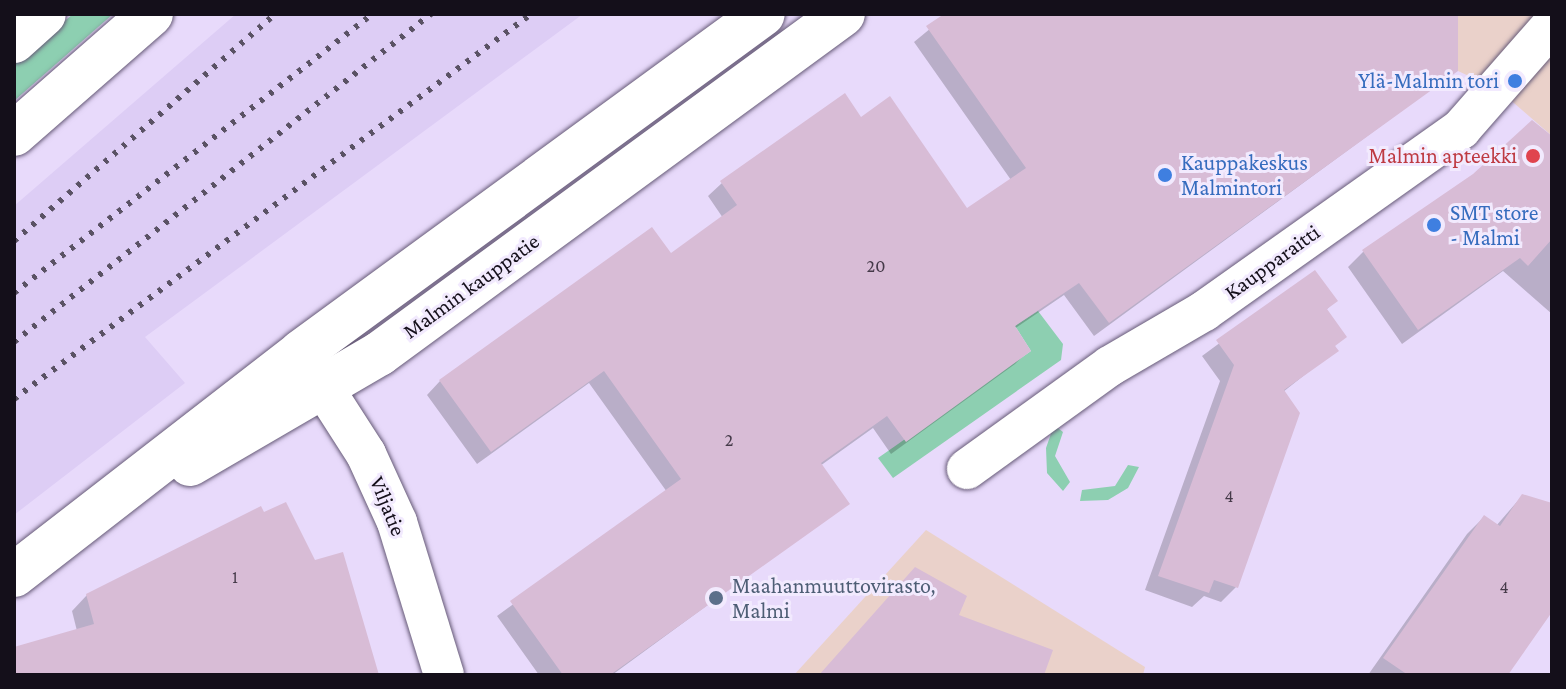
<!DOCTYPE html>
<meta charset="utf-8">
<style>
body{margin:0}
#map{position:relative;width:1566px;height:689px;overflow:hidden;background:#e8dafb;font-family:"Crimson Pro",serif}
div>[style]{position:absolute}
.commercial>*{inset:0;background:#ead1ca}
.built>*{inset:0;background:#ddcdf5}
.green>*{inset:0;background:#8dcfb1}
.shadow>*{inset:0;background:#0003}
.building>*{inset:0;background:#d8bcd6}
.roads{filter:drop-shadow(0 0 2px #665a77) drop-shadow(0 0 2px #665a77)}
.street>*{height:40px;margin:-20px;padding:0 20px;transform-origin:20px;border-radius:20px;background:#fff}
.secondary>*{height:44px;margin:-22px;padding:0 22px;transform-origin:22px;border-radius:22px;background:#fff}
.rail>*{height:6px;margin-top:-3px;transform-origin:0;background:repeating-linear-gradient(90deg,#5a5264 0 4px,transparent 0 12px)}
.dots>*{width:22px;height:22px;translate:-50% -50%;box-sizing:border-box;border:4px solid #f2eafe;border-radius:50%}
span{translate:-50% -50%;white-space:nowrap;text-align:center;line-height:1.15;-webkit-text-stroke:6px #f2eafe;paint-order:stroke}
.number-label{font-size:18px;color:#453a49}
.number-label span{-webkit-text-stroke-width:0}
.shop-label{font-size:22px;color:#366cbe}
.right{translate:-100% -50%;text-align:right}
.left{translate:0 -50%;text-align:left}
.health-label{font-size:22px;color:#be3a42}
.street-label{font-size:22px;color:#140f1a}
.service-label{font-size:22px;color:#4e5e75}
.frame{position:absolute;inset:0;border:16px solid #140f1a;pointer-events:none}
</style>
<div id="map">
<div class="commercial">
<div style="clip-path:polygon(1458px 14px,1552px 14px,1552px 136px,1499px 90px,1458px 71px)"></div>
<div style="clip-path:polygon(926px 530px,1145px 667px,1143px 675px,794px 675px)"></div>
</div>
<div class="built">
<div style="clip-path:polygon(236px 14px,583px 14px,145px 337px,185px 383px,14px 515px,14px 206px)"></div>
</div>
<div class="green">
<div style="clip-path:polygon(73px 14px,113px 14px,14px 101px,14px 63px)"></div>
<div style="clip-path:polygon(1038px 311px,1063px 344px,1061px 360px,893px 478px,878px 458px,1031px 351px,1015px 326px)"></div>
<div style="clip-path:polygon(1054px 425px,1063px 432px,1055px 456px,1070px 482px,1063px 491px,1047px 473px,1046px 448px)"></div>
<div style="clip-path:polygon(1128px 465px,1139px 467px,1128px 488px,1108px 500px,1080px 501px,1082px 490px,1115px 486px)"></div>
</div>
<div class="shadow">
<div style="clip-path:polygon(948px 14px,1456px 14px,1456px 71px,1094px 336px,1064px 295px,1014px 329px,1029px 350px,1015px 364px,891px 454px,873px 428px,820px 466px,847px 503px,612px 675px,539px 675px,497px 616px,667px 492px,589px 383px,477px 464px,427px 395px,440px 381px,670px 256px,723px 218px,708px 196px,722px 183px,861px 119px,966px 210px,1011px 180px,914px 42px)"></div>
<div style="clip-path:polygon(1552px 139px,1552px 314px,1503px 271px,1402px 344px,1348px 267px,1363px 252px)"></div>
<div style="clip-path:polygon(1315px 273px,1335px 301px,1326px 310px,1336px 350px,1283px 392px,1236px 587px,1221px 602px,1204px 596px,1192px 607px,1145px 590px,1220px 381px,1202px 356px)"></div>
<div style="clip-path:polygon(1522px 496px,1552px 507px,1552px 608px,1505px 675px,1368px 675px,1467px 534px,1484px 517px,1496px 526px)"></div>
<div style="clip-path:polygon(87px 595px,377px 675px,14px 675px,14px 649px,77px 631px,72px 611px)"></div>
</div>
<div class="building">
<div style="clip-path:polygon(944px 14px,1458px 14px,1458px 71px,1109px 323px,1079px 283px,1015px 326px,1031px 351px,906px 442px,887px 416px,821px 463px,850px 504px,610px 675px,563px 675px,510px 601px,681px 479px,604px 371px,491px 452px,439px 380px,652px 227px,671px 253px,737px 205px,720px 181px,845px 93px,861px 117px,890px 96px,967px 208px,1026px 168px,926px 26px)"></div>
<div style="clip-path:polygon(1532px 120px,1552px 136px,1552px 239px,1528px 266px,1520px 258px,1418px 330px,1362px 250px,1473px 174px)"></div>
<div style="clip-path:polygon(1315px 270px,1338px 301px,1327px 309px,1347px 337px,1335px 346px,1339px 351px,1284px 390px,1300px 413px,1238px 588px,1214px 580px,1209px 593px,1158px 576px,1234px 365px,1216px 340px)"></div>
<div style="clip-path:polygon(1522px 494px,1552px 503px,1552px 612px,1508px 675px,1408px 675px,1383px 658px,1484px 515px,1500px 526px)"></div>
<div style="clip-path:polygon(286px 502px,315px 560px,343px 552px,379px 675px,14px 675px,14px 647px,94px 624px,86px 594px,261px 506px,264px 512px)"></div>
<div style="clip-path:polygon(915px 567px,967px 596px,959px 615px,1053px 650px,1044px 675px,819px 675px)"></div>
</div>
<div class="roads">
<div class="street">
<div style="left:305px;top:359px;width:113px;rotate:57.3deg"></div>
<div style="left:366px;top:454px;width:75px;rotate:65.5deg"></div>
<div style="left:397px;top:522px;width:160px;rotate:72.9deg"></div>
<div style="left:967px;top:469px;width:176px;rotate:-35.8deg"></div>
<div style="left:1110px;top:366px;width:109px;rotate:-30.3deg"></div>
<div style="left:1204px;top:311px;width:315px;rotate:-35.3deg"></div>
<div style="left:1461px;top:129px;width:138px;rotate:-48.8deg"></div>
</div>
<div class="secondary">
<div style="left:14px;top:41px;width:40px;rotate:-42deg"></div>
<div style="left:14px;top:134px;width:182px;rotate:-41.2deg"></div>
<div style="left:190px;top:464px;width:219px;rotate:-30.2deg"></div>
<div style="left:379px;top:354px;width:575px;rotate:-36.23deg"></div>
<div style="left:14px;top:575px;width:363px;rotate:-37.8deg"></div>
<div style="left:301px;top:352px;width:572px;rotate:-36.19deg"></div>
</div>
</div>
<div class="rail">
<div style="left:14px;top:241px;width:346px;rotate:-41deg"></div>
<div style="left:14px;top:293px;width:455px;rotate:-37.9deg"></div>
<div style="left:14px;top:342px;width:531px;rotate:-38.19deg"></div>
<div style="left:14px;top:399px;width:645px;rotate:-36.67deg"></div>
</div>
<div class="dots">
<div style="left:1515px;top:81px;background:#3f7fe0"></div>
<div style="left:1533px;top:156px;background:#e0444e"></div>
<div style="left:1165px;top:175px;background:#3f7fe0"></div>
<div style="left:1434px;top:225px;background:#3f7fe0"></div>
<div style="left:716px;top:598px;background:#5c6f8a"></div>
</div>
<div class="number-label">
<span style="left:876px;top:266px">20</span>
<span style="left:729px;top:440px">2</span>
<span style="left:1229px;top:496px">4</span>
<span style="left:235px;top:577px">1</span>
<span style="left:1504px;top:587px">4</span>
</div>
<div class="shop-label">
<span class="right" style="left:1499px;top:81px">Ylä-Malmin tori</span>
<span class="left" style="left:1181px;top:175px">Kauppakeskus<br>Malmintori</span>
<span class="left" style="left:1450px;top:225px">SMT store<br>- Malmi</span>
</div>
<div class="health-label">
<span class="right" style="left:1517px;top:156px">Malmin apteekki</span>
</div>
<div class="street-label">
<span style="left:1272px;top:262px;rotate:-36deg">Kaupparaitti</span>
<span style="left:471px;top:286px;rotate:-36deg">Malmin kauppatie</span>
<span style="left:388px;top:506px;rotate:68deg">Viljatie</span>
</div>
<div class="service-label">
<span class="left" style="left:732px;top:598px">Maahanmuuttovirasto,<br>Malmi</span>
</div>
<div class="frame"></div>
</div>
